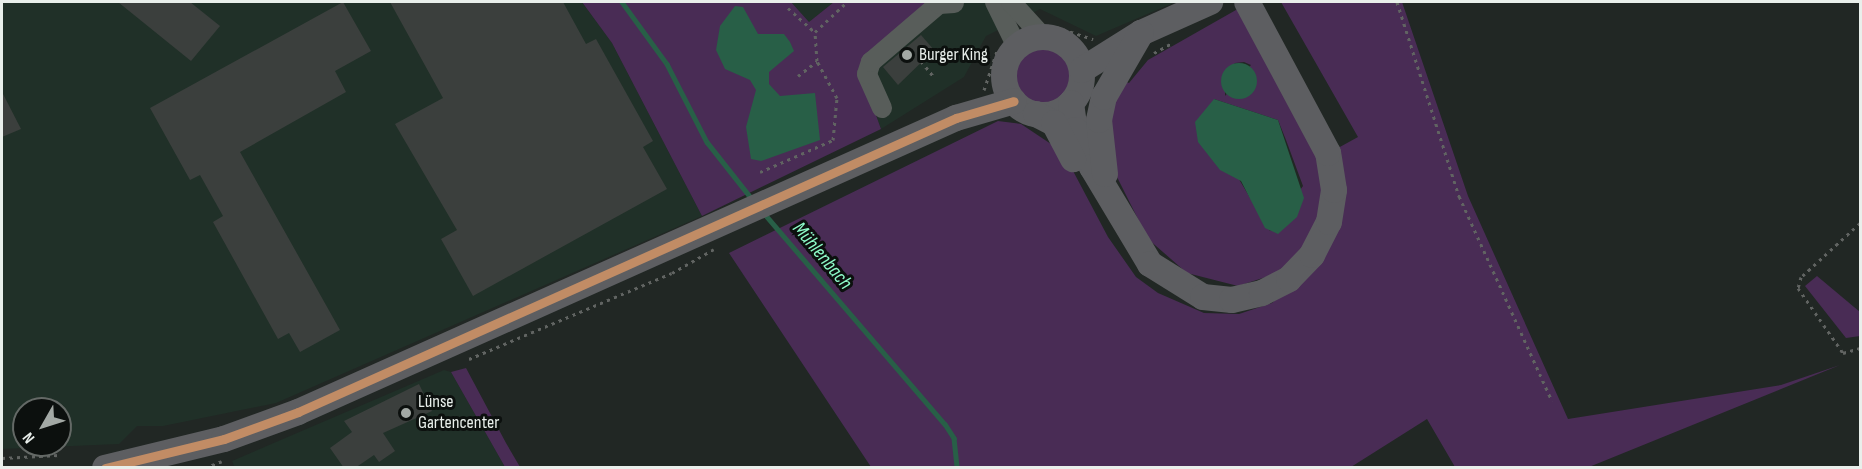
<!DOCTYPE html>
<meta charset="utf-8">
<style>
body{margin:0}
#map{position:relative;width:1862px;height:469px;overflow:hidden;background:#212724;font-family:"Sofia Sans Condensed",sans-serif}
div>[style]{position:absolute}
.built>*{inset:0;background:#203028}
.green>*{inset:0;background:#492c55}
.round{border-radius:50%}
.water>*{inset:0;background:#285f47}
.stream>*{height:4.5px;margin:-2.25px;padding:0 2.25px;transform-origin:2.25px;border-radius:2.25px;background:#285f47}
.building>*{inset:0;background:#3b3f3d}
.path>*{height:3px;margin-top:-1.5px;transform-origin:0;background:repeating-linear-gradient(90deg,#616462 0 3px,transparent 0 7.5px)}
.minor>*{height:20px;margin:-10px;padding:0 10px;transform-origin:10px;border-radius:10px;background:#585d5a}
.major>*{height:26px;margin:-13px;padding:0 13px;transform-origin:13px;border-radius:13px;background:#5d5e61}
.major>.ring{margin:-13px;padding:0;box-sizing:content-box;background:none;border:26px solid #5d5e61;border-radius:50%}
.bus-1>*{height:9px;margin:-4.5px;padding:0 4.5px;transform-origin:4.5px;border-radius:4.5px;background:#c18c65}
.dots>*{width:16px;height:16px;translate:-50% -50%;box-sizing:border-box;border:3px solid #0c100e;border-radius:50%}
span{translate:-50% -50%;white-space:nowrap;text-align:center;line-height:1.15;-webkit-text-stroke:6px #0c100e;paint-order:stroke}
.poi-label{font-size:18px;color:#e9efeb}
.left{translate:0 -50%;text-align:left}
.water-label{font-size:20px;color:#8efbc9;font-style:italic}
.frame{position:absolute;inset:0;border:3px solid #e9efeb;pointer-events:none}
.north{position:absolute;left:12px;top:397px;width:60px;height:60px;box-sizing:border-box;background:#0c100e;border:2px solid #646966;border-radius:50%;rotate:231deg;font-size:16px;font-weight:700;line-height:24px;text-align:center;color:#e9efeb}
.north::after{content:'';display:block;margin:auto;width:21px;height:27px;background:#a3a9a5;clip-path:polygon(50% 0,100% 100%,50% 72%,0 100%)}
</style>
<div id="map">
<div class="built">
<div style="clip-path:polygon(evenodd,2px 2px,582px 2px,612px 43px,702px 216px,276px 403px,163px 426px,137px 426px,119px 444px,2px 449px,2px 2px,24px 409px,60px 409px,60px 445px,24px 445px,24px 409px)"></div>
<div style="clip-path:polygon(791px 2px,834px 2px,809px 22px)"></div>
<div style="clip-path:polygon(934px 2px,1173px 2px,1173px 3px,1096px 36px,1040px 9px,986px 36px,964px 77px,881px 129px,859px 68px)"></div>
<div style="clip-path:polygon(444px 370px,451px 372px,505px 467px,235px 468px,232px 461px)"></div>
</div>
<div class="green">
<div style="clip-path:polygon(582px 2px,791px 2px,809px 22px,834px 2px,934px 2px,859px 68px,881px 129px,702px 216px,612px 43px)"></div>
<div style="clip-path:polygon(1281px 2px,1402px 2px,1468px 196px,1568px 419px,1781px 385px,1840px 365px,1589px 467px,1455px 467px,1427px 419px,1351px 467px,871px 467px,729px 253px,998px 121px,1021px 124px,1063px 152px,1108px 237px,1136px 277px,1158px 293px,1204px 313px,1239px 314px,1272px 303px,1320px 257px,1338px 148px,1358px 137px)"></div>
<div style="clip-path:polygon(evenodd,1243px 6px,1326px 170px,1315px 237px,1278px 273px,1238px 286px,1187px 273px,1148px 239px,1111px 165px,1112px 103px,1123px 81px,1129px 83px,1148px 60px,1243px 6px,1244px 62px,1251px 65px,1225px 96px,1225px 76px,1235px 63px,1244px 62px,1243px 6px,1214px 99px,1278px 120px,1286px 140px,1303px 186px,1270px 231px,1240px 181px,1214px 99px)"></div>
<div class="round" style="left:1015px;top:47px;width:58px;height:58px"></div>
<div style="clip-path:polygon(1817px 276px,1860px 312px,1860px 336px,1846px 338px,1805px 286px)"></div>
<div style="clip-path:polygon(466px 368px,506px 443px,520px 467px,505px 467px,451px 372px)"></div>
</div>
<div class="water">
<div style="clip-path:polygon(735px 6px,743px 7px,758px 34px,784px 34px,790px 42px,794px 51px,769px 72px,769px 84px,780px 96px,815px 93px,820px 140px,761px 161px,751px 159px,746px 127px,756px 90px,750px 80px,725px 69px,716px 50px,720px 26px)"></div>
<div class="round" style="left:1221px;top:63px;width:36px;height:36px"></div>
<div style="clip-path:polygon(1214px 99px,1278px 120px,1304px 198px,1297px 217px,1278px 234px,1265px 228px,1241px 181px,1220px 170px,1198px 142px,1195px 122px)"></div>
</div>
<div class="stream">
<div style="left:622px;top:2px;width:77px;rotate:54deg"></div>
<div style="left:667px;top:64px;width:88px;rotate:62.9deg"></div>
<div style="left:707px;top:142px;width:73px;rotate:51.7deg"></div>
<div style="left:763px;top:212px;width:279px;rotate:49.4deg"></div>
<div style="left:945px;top:424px;width:17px;rotate:57deg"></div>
<div style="left:954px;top:438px;width:30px;rotate:84deg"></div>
</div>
<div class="building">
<div style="clip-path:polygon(118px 2px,190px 2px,220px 26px,191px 61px)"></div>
<div style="clip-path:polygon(343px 2px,371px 51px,335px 71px,346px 92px,240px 152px,340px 330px,300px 352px,289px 333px,278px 339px,213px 222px,223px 216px,200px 175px,190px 180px,150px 108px)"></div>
<div style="clip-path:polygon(390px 2px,563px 2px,586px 44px,596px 39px,653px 141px,643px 147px,667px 189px,473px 296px,441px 239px,457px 230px,395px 124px,443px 98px)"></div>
<div style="clip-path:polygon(921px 35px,934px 50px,898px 85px,883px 67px)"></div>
<div style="clip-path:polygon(2px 92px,21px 129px,2px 137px)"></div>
<div style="clip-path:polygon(419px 384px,432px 411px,383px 433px,395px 451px,379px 462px,374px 455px,355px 468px,344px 468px,330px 448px,352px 432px,344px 421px)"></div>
</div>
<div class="path">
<div style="left:1397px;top:2px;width:204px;rotate:72.3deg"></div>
<div style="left:1459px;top:196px;width:225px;rotate:65.6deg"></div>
<div style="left:788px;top:8px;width:36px;rotate:42deg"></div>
<div style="left:815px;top:32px;width:44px;rotate:-43.2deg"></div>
<div style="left:1056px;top:27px;width:39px;rotate:18deg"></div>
<div style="left:1154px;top:53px;width:21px;rotate:-29deg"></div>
<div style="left:921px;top:61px;width:19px;rotate:51deg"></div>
<div style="left:798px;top:76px;width:24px;rotate:-38deg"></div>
<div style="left:817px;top:61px;width:29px;rotate:-94deg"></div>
<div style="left:984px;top:90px;width:44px;rotate:-71.6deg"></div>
<div style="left:760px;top:172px;width:80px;rotate:-23.7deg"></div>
<div style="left:833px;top:140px;width:42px;rotate:-84.6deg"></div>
<div style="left:837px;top:98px;width:42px;rotate:-118.4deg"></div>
<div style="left:1860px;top:223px;width:80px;rotate:137.5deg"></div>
<div style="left:1801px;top:277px;width:11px;rotate:105deg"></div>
<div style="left:1798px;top:288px;width:79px;rotate:55.3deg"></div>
<div style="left:1843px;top:353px;width:18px;rotate:-16deg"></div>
<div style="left:469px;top:359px;width:220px;rotate:-23deg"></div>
<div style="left:672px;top:273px;width:48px;rotate:-29.7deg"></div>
<div style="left:2px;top:458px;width:57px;rotate:-3deg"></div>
<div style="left:205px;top:468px;width:18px;rotate:-22deg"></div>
</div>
<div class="minor">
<div style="left:995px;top:2px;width:50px;rotate:63.9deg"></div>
<div style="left:1011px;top:2px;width:47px;rotate:47.6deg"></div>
<div style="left:882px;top:108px;width:37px;rotate:-114deg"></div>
<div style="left:867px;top:74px;width:13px;rotate:-72deg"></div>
<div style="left:871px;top:62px;width:89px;rotate:-40.5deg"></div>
<div style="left:939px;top:4px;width:15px;rotate:-4deg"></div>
</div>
<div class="major">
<div class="ring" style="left:1004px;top:37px;width:52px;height:52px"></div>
<div style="left:1082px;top:70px;width:70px;rotate:-32.1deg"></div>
<div style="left:1141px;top:33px;width:76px;rotate:-24.2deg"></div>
<div style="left:1071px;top:103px;width:27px;rotate:82deg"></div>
<div style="left:1075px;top:130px;width:41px;rotate:65.3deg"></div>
<div style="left:1092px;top:167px;width:113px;rotate:59.1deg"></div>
<div style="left:1150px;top:264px;width:62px;rotate:31.9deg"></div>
<div style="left:1203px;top:297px;width:29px;rotate:6deg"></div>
<div style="left:1232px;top:300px;width:31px;rotate:-13deg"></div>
<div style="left:1262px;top:293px;width:30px;rotate:-27deg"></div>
<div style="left:1289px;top:279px;width:33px;rotate:-46deg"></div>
<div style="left:1312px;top:255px;width:37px;rotate:-63deg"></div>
<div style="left:1329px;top:222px;width:32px;rotate:-81deg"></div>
<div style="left:1334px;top:190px;width:37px;rotate:-99deg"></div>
<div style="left:1328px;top:153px;width:171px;rotate:-118.2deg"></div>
<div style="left:1036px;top:114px;width:20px;rotate:27deg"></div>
<div style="left:1054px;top:123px;width:41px;rotate:62.2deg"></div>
<div style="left:1105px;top:174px;width:54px;rotate:-96.3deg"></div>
<div style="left:1099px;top:120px;width:24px;rotate:-78deg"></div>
<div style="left:1104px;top:97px;width:74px;rotate:-60deg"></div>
<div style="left:105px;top:468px;width:122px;rotate:-13.7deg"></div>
<div style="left:224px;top:439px;width:79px;rotate:-20deg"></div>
<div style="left:298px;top:412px;width:721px;rotate:-24.08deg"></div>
<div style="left:956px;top:118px;width:60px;rotate:-16.3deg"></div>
</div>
<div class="bus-1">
<div style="left:105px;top:468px;width:122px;rotate:-13.7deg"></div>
<div style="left:224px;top:439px;width:79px;rotate:-20deg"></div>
<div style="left:298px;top:412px;width:721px;rotate:-24.08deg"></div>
<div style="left:956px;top:118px;width:60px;rotate:-16.3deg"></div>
</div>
<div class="dots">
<div style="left:907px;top:55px;background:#a3a9a5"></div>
<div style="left:406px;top:413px;background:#a3a9a5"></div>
</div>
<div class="poi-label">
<span class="left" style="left:919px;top:55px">Burger King</span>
<span class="left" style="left:418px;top:413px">Lünse<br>Gartencenter</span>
</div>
<div class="water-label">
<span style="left:822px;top:256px;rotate:50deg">Mühlenbach</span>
</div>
<div class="frame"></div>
<div class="north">N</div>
</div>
